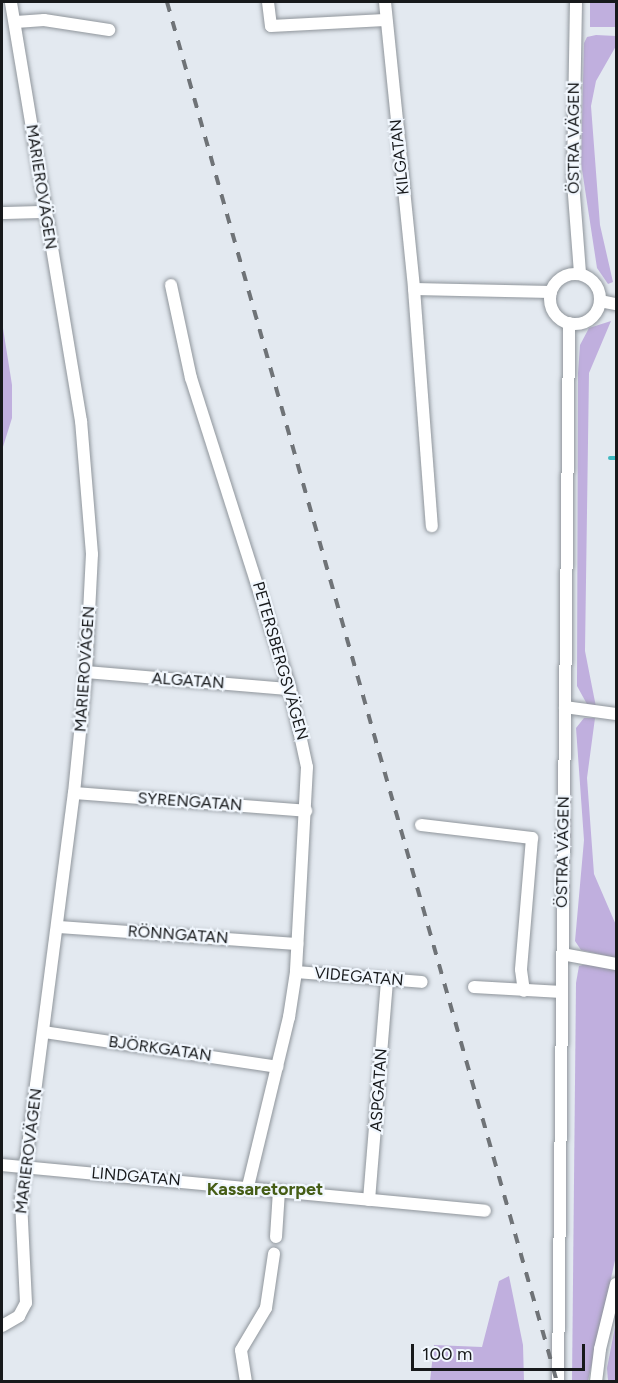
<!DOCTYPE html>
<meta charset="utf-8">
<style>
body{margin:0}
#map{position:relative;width:618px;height:1383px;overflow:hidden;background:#e3e9f0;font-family:Figtree,sans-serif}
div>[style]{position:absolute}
.green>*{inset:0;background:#c0afde;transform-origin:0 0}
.stream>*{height:4px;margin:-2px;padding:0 2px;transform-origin:2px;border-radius:2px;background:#3eb9c1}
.roads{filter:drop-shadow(0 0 2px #8f959b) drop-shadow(0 0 2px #8f959b)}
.minor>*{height:12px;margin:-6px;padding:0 6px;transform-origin:6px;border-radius:6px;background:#fff}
.minor>.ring{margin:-6px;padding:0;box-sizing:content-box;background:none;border:12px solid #fff;border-radius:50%}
.rail>*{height:4px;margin-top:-2px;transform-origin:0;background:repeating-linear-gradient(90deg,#6f7377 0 10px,transparent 0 20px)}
span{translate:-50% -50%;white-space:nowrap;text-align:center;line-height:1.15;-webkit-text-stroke:4.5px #f1f7fe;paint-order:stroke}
.street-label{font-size:16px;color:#17191b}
.neighbourhood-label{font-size:18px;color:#455d16;font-weight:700}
.frame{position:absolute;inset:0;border:3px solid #17191b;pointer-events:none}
.scale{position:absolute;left:411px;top:1344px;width:174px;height:27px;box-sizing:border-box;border:3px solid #17191b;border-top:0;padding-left:8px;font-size:18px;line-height:21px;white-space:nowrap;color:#17191b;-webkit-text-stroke:4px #f1f7fe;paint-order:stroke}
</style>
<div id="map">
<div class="green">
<div style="left:590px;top:2px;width:26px;height:25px"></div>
<div style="clip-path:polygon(596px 35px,616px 36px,616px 46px,596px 81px,591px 106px,600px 225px,613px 282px,608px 284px,597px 268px,581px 163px,584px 43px,587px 37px)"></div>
<div style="clip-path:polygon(611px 321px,589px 373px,585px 651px,596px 707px,588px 706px,577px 686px,578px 373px,580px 345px,589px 328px)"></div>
<div style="clip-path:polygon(2px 322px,12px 385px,12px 418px,2px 450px)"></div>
<div style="clip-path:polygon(584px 718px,595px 718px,587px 778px,594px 874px,616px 925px,616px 958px,581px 950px,575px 941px,584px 840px,576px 728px)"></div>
<div style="clip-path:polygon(594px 962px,616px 969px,616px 1256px,588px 1381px,572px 1382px,576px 983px,579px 966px)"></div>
<div style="clip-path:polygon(509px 1276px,523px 1345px,524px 1381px,430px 1381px,434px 1345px,482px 1347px,499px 1281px)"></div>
<div style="clip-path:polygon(616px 1322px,616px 1381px,608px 1381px,607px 1368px)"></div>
</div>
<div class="stream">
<div style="left:610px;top:458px;width:6px"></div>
</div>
<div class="roads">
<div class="minor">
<div style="left:268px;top:2px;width:24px;rotate:83deg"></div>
<div style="left:271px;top:26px;width:114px;rotate:-3deg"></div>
<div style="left:385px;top:2px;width:288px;rotate:84.2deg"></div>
<div style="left:414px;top:289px;width:238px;rotate:85.7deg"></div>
<div style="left:576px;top:2px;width:180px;rotate:91deg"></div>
<div style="left:573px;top:182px;width:92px;rotate:85.6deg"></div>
<div style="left:16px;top:22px;width:28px;rotate:-4deg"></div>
<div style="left:44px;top:20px;width:66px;rotate:8.7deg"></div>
<div style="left:2px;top:213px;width:42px;rotate:-1.4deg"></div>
<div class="ring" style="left:550px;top:274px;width:38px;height:38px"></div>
<div style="left:171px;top:285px;width:95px;rotate:77.9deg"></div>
<div style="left:191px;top:378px;width:326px;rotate:72.3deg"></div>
<div style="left:290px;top:689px;width:80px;rotate:77.7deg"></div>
<div style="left:307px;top:767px;width:205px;rotate:93.1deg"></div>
<div style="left:296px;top:972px;width:46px;rotate:98.8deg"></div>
<div style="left:289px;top:1017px;width:175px;rotate:103.6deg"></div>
<div style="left:414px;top:289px;width:137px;rotate:1.3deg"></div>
<div style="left:600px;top:301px;width:16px;rotate:11deg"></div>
<div style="left:86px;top:672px;width:205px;rotate:4.8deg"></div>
<div style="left:565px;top:707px;width:51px;rotate:7.8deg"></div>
<div style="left:74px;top:793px;width:233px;rotate:4.4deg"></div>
<div style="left:421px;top:825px;width:112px;rotate:6.7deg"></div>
<div style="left:532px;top:838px;width:132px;rotate:94.8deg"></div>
<div style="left:521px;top:970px;width:21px;rotate:82deg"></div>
<div style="left:58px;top:927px;width:240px;rotate:4.1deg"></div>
<div style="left:562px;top:954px;width:55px;rotate:10.5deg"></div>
<div style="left:296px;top:972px;width:126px;rotate:4.5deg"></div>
<div style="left:474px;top:987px;width:88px;rotate:3.3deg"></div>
<div style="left:44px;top:1032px;width:236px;rotate:8.5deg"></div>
<div style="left:2px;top:1165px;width:485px;rotate:5.4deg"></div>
<div style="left:369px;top:1200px;width:221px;rotate:-85.3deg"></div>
<div style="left:276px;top:1237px;width:46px;rotate:-86.3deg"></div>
<div style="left:2px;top:1326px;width:20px;rotate:-30deg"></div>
<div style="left:19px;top:1316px;width:15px;rotate:-62deg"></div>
<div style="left:26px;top:1303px;width:103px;rotate:-92.8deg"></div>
<div style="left:21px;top:1200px;width:410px;rotate:-82.6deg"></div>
<div style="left:74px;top:793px;width:122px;rotate:-84.3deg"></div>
<div style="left:86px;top:672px;width:118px;rotate:-87.1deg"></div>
<div style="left:92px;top:554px;width:133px;rotate:-94.7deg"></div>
<div style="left:81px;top:421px;width:425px;rotate:-99.5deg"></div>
<div style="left:246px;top:1382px;width:32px;rotate:-99deg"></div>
<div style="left:241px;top:1350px;width:49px;rotate:-59.2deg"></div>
<div style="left:266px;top:1308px;width:55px;rotate:-81.6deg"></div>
<div style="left:558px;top:1382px;width:1059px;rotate:-89.4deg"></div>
<div style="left:596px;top:1382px;width:33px;rotate:-83deg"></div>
<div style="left:600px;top:1349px;width:67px;rotate:-76.2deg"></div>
</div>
</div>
<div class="rail">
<div style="left:167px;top:2px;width:1434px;rotate:74.22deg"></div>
</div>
<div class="street-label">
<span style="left:574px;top:138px;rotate:-90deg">ÖSTRA VÄGEN</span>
<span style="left:400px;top:157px;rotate:-96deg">KILGATAN</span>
<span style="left:41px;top:187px;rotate:81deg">MARIEROVÄGEN</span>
<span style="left:280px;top:661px;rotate:74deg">PETERSBERGSVÄGEN</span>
<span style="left:85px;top:669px;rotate:-86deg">MARIEROVÄGEN</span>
<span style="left:188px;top:681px;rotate:4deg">ALGATAN</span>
<span style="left:190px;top:802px;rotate:4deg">SYRENGATAN</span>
<span style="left:563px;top:852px;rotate:-89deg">ÖSTRA VÄGEN</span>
<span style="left:178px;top:935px;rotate:4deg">RÖNNGATAN</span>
<span style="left:359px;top:977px;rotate:5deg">VIDEGATAN</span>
<span style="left:160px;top:1049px;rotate:8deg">BJÖRKGATAN</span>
<span style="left:379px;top:1090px;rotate:-86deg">ASPGATAN</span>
<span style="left:29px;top:1151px;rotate:-83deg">MARIEROVÄGEN</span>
<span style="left:136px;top:1177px;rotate:5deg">LINDGATAN</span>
</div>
<div class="neighbourhood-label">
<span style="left:265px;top:1189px">Kassaretorpet</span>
</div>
<div class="frame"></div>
<div class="scale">100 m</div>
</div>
